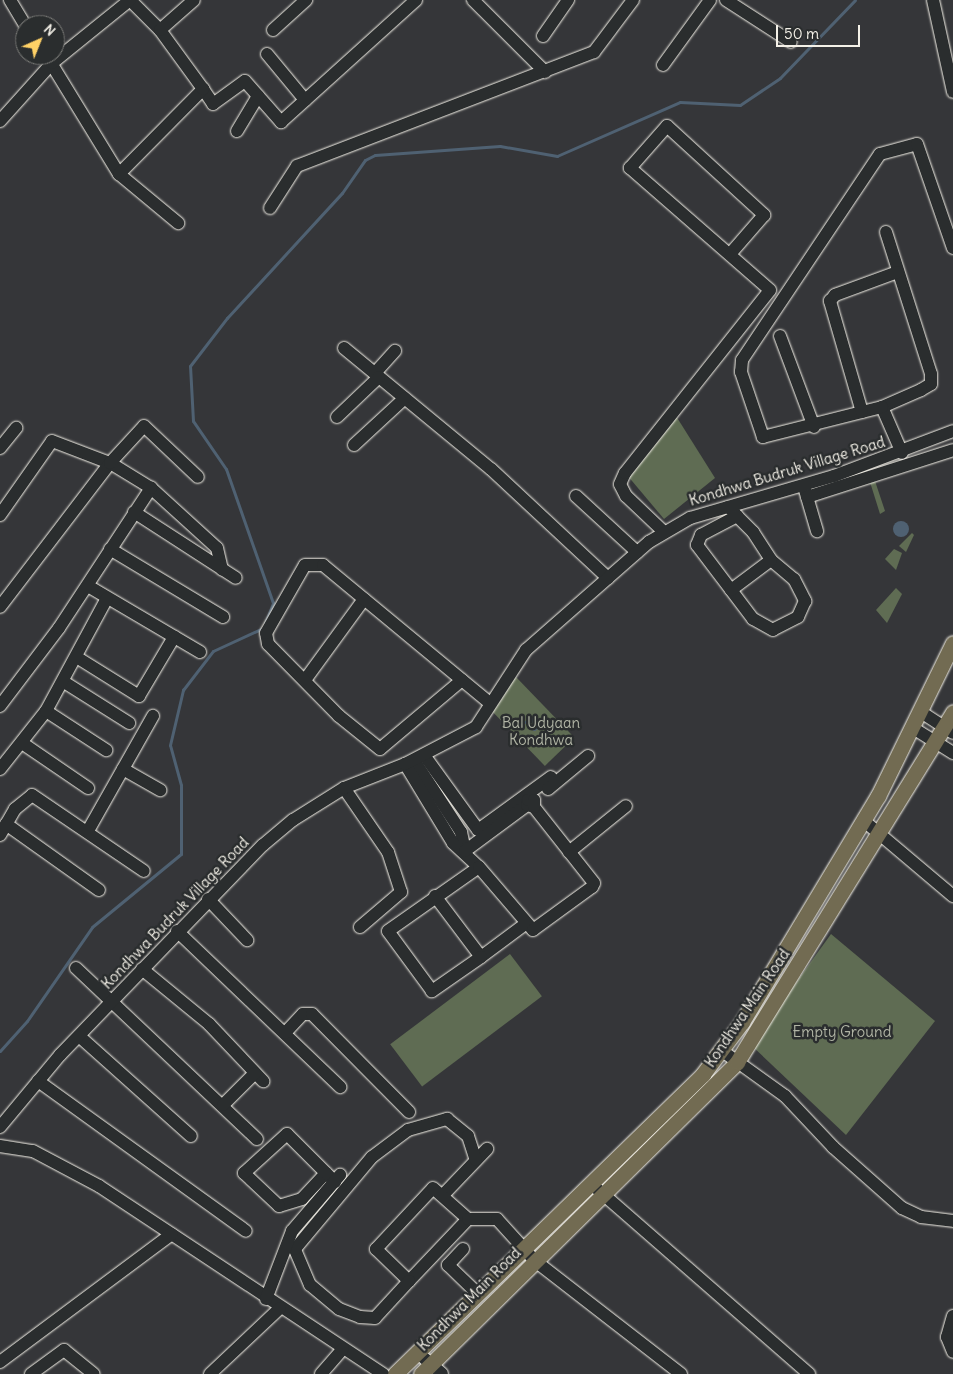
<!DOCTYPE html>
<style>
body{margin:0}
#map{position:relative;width:953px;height:1374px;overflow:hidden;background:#353639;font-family:Delius,sans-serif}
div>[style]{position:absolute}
.green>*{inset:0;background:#5f6c53;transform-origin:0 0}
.water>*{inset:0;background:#4f6172}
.round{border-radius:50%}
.stream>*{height:3px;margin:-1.5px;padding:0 1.5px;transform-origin:1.5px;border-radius:1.5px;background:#4f6172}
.roads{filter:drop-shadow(0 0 1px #f4f1e8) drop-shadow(0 0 1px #f4f1e8)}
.minor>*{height:12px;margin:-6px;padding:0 6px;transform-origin:6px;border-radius:6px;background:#2a2d2e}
.major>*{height:15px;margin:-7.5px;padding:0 7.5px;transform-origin:7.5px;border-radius:7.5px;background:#726b52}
span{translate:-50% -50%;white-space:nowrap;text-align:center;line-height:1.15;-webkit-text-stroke:5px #2a2d2e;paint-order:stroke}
.street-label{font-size:15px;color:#f4f1e8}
.park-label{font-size:15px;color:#b1b5a5}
.north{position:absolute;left:15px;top:15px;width:50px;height:50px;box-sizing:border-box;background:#2a2d2e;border:1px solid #7b7b78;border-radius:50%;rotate:44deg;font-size:14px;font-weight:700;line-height:20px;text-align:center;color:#f4f1e8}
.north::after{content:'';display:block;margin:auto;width:18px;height:22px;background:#ffd166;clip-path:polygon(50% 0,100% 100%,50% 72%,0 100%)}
.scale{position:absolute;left:776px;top:25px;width:84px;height:22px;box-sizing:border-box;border:2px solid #f4f1e8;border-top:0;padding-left:6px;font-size:15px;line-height:18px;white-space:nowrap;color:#f4f1e8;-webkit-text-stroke:4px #2a2d2e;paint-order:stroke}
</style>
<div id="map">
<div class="green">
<div style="clip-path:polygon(676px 416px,715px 478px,664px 519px,627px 475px)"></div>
<div style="clip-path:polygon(875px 481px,885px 511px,880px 514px,870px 482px)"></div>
<div style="clip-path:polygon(912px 533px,914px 535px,906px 552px,899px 546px)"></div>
<div style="clip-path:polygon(894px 549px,902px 553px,896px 570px,885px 559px)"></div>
<div style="clip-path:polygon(896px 588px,902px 594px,887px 623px,876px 610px)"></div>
<div style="left:516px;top:677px;width:84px;height:41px;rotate:46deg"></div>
<div style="clip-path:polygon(831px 934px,935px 1021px,846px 1135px,751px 1045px)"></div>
<div style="left:510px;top:954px;width:53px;height:150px;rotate:53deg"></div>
</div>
<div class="water">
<div class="round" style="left:893px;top:521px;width:16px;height:16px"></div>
</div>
<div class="stream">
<div style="left:265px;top:623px;width:22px;rotate:-68deg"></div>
<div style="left:273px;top:603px;width:142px;rotate:-109.3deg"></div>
<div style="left:226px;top:469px;width:58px;rotate:-124.5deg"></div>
<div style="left:193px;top:421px;width:55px;rotate:-93.1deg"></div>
<div style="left:190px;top:366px;width:61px;rotate:-52.4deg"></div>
<div style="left:227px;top:318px;width:170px;rotate:-47.4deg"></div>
<div style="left:342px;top:193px;width:40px;rotate:-55.1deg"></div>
<div style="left:365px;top:160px;width:11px;rotate:-27deg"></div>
<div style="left:375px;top:155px;width:125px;rotate:-4.1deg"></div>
<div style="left:500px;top:146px;width:58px;rotate:10deg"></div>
<div style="left:557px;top:156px;width:134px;rotate:-23.7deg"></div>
<div style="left:680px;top:102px;width:60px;rotate:2.9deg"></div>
<div style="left:740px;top:105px;width:48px;rotate:-34deg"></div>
<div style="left:780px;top:78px;width:108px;rotate:-46.1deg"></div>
<div style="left:530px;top:718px;width:11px;rotate:45deg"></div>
<div style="left:538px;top:726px;width:5px;rotate:143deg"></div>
<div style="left:534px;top:729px;width:11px;rotate:-139deg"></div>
<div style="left:526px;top:722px;width:6px;rotate:-45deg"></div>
<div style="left:0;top:1051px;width:40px;rotate:-48deg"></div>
<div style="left:27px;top:1021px;width:114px;rotate:-55.3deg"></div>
<div style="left:92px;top:927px;width:115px;rotate:-39.4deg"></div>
<div style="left:181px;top:854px;width:69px;rotate:-90deg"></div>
<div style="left:181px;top:785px;width:41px;rotate:-105.4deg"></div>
<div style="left:170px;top:745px;width:57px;rotate:-76.7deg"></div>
<div style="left:183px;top:690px;width:49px;rotate:-52.4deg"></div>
<div style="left:213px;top:651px;width:55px;rotate:-24.7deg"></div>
</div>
<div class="roads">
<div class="minor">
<div style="left:10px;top:0;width:29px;rotate:59deg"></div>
<div style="left:130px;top:0;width:42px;rotate:45deg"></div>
<div style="left:473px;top:0;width:102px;rotate:45deg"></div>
<div style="left:726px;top:0;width:77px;rotate:32.9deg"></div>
<div style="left:933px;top:0;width:94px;rotate:77.7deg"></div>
<div style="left:273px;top:30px;width:45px;rotate:-42.3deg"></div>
<div style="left:543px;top:36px;width:44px;rotate:-55.2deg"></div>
<div style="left:267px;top:54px;width:60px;rotate:50.4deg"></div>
<div style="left:46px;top:55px;width:140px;rotate:58.5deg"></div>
<div style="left:119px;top:174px;width:77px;rotate:39.7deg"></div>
<div style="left:663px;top:65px;width:80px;rotate:-54.1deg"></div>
<div style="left:203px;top:89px;width:18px;rotate:56deg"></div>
<div style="left:213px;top:104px;width:39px;rotate:-36deg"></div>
<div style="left:245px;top:81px;width:55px;rotate:48.7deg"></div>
<div style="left:281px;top:122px;width:182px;rotate:-42.1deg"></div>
<div style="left:0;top:121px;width:78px;rotate:-48.1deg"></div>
<div style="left:52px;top:63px;width:100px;rotate:-38.9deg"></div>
<div style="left:237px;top:131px;width:41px;rotate:-59deg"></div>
<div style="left:119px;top:174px;width:120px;rotate:-45.3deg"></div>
<div style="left:203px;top:89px;width:73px;rotate:-126.1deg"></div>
<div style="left:160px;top:30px;width:45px;rotate:-41.4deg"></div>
<div style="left:270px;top:208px;width:50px;rotate:-57.3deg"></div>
<div style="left:297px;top:166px;width:318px;rotate:-21deg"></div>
<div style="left:594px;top:52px;width:65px;rotate:-53.1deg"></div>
<div style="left:886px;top:232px;width:149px;rotate:72.4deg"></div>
<div style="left:931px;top:374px;width:10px;rotate:90deg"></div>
<div style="left:931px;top:384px;width:12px;rotate:149deg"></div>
<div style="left:921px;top:390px;width:43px;rotate:156.4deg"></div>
<div style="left:882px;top:407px;width:50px;rotate:66.5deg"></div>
<div style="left:780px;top:336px;width:97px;rotate:69.5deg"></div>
<div style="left:344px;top:348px;width:190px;rotate:39.5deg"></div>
<div style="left:491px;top:469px;width:160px;rotate:43deg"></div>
<div style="left:375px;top:373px;width:30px;rotate:-48deg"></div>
<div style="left:882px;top:407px;width:123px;rotate:165.9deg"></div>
<div style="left:763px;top:437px;width:69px;rotate:-108.7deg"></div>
<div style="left:741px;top:372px;width:12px;rotate:-85deg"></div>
<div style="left:742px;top:360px;width:248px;rotate:-56.2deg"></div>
<div style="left:880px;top:154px;width:38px;rotate:-15deg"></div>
<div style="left:917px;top:144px;width:110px;rotate:70.9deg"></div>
<div style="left:862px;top:412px;width:116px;rotate:-106.1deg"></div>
<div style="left:830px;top:301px;width:8px;rotate:-50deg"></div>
<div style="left:835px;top:295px;width:67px;rotate:-20.1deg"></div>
<div style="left:337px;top:417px;width:58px;rotate:-43.6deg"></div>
<div style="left:354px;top:445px;width:69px;rotate:-42.7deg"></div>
<div style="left:0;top:448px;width:26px;rotate:-51deg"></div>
<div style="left:151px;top:488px;width:89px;rotate:42.3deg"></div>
<div style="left:217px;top:548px;width:22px;rotate:77deg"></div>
<div style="left:805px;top:490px;width:43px;rotate:73.7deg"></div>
<div style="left:576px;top:496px;width:83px;rotate:42.6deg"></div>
<div style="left:807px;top:497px;width:153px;rotate:-17.8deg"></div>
<div style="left:728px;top:507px;width:6px;rotate:39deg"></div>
<div style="left:733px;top:511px;width:6px;rotate:51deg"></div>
<div style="left:737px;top:516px;width:23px;rotate:45deg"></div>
<div style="left:753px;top:532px;width:33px;rotate:57deg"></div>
<div style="left:771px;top:560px;width:30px;rotate:40deg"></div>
<div style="left:794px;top:579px;width:25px;rotate:63deg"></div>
<div style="left:805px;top:601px;width:17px;rotate:114deg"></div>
<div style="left:798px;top:617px;width:28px;rotate:153deg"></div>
<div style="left:773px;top:630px;width:23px;rotate:-151deg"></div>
<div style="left:753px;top:619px;width:93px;rotate:-127.1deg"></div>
<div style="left:697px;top:545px;width:11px;rotate:-68deg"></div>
<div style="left:701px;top:535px;width:41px;rotate:-27.8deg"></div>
<div style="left:134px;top:512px;width:121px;rotate:32.9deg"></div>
<div style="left:0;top:515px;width:90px;rotate:-54.9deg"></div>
<div style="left:52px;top:441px;width:62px;rotate:20.8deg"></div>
<div style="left:110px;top:463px;width:181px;rotate:127.4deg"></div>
<div style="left:664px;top:532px;width:52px;rotate:-136.5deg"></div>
<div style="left:626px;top:496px;width:13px;rotate:-117deg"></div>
<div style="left:620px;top:484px;width:12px;rotate:-66deg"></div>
<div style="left:625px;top:473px;width:233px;rotate:-51.6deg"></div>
<div style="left:770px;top:290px;width:186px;rotate:-138.9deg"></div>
<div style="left:630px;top:168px;width:56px;rotate:-48.6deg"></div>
<div style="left:667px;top:126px;width:132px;rotate:42.5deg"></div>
<div style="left:764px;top:215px;width:50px;rotate:131deg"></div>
<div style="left:110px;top:549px;width:132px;rotate:31deg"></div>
<div style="left:88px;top:586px;width:130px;rotate:30.5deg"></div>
<div style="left:731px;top:590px;width:50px;rotate:-36.9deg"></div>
<div style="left:78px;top:658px;width:72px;rotate:31.9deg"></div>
<div style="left:139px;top:696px;width:69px;rotate:-59.3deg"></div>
<div style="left:305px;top:680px;width:100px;rotate:-53.9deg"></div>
<div style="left:462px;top:680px;width:107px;rotate:139.9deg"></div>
<div style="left:380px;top:749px;width:53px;rotate:-141.2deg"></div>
<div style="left:339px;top:716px;width:101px;rotate:-134.6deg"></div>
<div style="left:268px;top:644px;width:11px;rotate:-100deg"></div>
<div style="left:266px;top:633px;width:78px;rotate:-60.2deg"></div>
<div style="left:305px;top:565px;width:18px"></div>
<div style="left:323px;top:565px;width:217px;rotate:39.6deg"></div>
<div style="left:64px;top:682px;width:77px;rotate:32.2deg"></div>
<div style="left:0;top:706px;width:98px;rotate:-52.9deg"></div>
<div style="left:59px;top:628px;width:168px;rotate:-56.7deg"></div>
<div style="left:151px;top:488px;width:48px;rotate:-148.6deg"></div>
<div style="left:110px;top:463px;width:50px;rotate:-47.4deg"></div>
<div style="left:144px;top:426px;width:74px;rotate:43.4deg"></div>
<div style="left:46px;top:711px;width:72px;rotate:33deg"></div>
<div style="left:921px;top:712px;width:38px;rotate:33deg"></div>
<div style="left:913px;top:728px;width:47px;rotate:32deg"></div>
<div style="left:22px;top:743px;width:80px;rotate:34.3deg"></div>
<div style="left:424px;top:755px;width:92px;rotate:54.2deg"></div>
<div style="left:478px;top:830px;width:90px;rotate:-36deg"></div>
<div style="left:414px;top:760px;width:86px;rotate:56.9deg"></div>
<div style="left:461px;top:832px;width:19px;rotate:78deg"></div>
<div style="left:405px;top:764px;width:92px;rotate:58.7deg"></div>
<div style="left:453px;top:843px;width:35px;rotate:43deg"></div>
<div style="left:0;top:769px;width:74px;rotate:-51.6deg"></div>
<div style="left:46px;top:711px;width:128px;rotate:-61.6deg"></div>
<div style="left:123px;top:769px;width:43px;rotate:29.6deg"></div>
<div style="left:344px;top:788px;width:78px;rotate:55.5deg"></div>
<div style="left:388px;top:852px;width:42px;rotate:72deg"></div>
<div style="left:401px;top:892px;width:54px;rotate:139.5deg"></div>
<div style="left:548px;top:789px;width:52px;rotate:-39.5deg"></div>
<div style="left:863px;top:820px;width:118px;rotate:40.2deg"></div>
<div style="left:6px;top:824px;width:114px;rotate:35.4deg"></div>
<div style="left:89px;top:829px;width:130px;rotate:-60.5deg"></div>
<div style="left:0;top:835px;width:30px;rotate:-60deg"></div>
<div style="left:15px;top:809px;width:22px;rotate:-39deg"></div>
<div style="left:32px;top:795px;width:135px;rotate:34.2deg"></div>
<div style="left:465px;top:851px;width:77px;rotate:-36.6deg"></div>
<div style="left:569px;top:852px;width:73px;rotate:-38.9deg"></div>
<div style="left:435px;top:896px;width:76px;rotate:53deg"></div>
<div style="left:481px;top:957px;width:54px;rotate:-36.7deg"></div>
<div style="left:208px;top:899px;width:57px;rotate:46.4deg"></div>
<div style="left:177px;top:931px;width:226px;rotate:43.7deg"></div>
<div style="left:481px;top:957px;width:60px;rotate:145.2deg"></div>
<div style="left:432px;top:991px;width:74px;rotate:-126.3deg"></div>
<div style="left:388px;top:931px;width:111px;rotate:-35.1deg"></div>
<div style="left:479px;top:867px;width:83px;rotate:49.4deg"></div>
<div style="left:533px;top:930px;width:73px;rotate:-36.1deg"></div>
<div style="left:592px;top:887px;width:4px;rotate:-63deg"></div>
<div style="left:594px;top:883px;width:97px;rotate:-128.3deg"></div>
<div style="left:534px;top:807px;width:7px;rotate:-164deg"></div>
<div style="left:527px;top:805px;width:5px;rotate:-79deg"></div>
<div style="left:528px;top:800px;width:6px"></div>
<div style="left:534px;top:800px;width:7px;rotate:90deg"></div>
<div style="left:76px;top:968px;width:249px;rotate:43.4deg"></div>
<div style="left:142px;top:969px;width:87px;rotate:39.4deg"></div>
<div style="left:209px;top:1024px;width:79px;rotate:46.5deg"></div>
<div style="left:285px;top:1033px;width:26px;rotate:-47deg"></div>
<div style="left:303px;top:1014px;width:9px"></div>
<div style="left:312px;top:1014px;width:138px;rotate:45.3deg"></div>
<div style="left:79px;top:1036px;width:150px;rotate:41.8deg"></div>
<div style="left:721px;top:1050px;width:79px;rotate:35.7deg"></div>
<div style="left:785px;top:1096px;width:70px;rotate:46.7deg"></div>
<div style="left:833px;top:1147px;width:92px;rotate:41.5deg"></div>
<div style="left:902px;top:1208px;width:21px;rotate:25deg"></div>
<div style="left:921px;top:1217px;width:32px;rotate:7deg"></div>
<div style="left:38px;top:1081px;width:256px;rotate:35.8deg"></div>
<div style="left:223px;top:1105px;width:45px;rotate:-45deg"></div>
<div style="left:0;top:1127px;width:94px;rotate:-50.2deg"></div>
<div style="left:60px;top:1055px;width:292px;rotate:-46deg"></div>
<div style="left:263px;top:845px;width:39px;rotate:-40deg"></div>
<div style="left:293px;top:820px;width:60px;rotate:-32.1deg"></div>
<div style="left:344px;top:788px;width:66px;rotate:-21.5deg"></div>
<div style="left:405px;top:764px;width:80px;rotate:-27.5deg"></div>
<div style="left:476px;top:727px;width:92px;rotate:-57deg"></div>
<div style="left:526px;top:650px;width:164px;rotate:-41.3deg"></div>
<div style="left:649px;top:542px;width:48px;rotate:-30.3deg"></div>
<div style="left:690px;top:518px;width:150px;rotate:-16.3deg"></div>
<div style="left:834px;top:476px;width:127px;rotate:-20.7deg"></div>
<div style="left:0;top:1146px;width:33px;rotate:9deg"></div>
<div style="left:33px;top:1151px;width:75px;rotate:27.9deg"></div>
<div style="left:99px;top:1186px;width:341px;rotate:33.5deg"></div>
<div style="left:326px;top:1173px;width:35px;rotate:133deg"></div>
<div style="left:302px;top:1199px;width:24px;rotate:163deg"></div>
<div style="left:279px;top:1206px;width:48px;rotate:-136.7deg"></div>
<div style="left:244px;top:1173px;width:58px;rotate:-42.2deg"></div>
<div style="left:287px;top:1134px;width:68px;rotate:45deg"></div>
<div style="left:596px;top:1188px;width:283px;rotate:41.1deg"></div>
<div style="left:443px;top:1195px;width:64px;rotate:-46.3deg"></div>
<div style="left:468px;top:1219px;width:86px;rotate:133.6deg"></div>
<div style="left:409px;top:1281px;width:46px;rotate:-135.9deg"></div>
<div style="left:376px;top:1249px;width:83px;rotate:-46.9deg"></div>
<div style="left:433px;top:1188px;width:47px;rotate:41.5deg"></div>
<div style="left:468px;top:1219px;width:29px"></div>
<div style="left:497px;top:1219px;width:55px;rotate:47.9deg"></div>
<div style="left:534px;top:1260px;width:186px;rotate:37.8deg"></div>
<div style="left:463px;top:1249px;width:22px;rotate:133deg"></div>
<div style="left:448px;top:1265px;width:39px;rotate:44deg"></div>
<div style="left:409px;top:1281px;width:50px;rotate:132.6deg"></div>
<div style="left:375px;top:1318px;width:15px;rotate:-176deg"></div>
<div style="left:360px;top:1317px;width:22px;rotate:-159deg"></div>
<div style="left:339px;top:1309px;width:38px;rotate:-140deg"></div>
<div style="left:310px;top:1285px;width:39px;rotate:-113deg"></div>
<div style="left:295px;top:1249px;width:120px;rotate:-50.1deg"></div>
<div style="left:372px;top:1157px;width:45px;rotate:-36.9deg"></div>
<div style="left:408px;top:1130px;width:41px;rotate:-15.8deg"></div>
<div style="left:447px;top:1119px;width:27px;rotate:39deg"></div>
<div style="left:468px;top:1136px;width:25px;rotate:72deg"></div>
<div style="left:266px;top:1299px;width:73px;rotate:-69.1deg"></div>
<div style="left:292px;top:1231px;width:74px;rotate:-49.4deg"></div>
<div style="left:953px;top:1316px;width:22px;rotate:106deg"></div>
<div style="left:947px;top:1337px;width:16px;rotate:68deg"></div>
<div style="left:417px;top:1352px;width:33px;rotate:41deg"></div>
<div style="left:0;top:1362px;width:214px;rotate:-36.7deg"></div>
<div style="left:31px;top:1374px;width:41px;rotate:-36deg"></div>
<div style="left:64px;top:1350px;width:38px;rotate:39deg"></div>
<div style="left:210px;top:1374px;width:96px;rotate:-43.3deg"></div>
<div style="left:321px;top:1374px;width:33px;rotate:-49deg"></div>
</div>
<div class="major">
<div style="left:395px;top:1374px;width:430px;rotate:-44.2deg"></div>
<div style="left:703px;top:1074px;width:65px;rotate:-53.1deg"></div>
<div style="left:742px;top:1022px;width:264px;rotate:-59deg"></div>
<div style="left:878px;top:796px;width:170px;rotate:-63.9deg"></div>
<div style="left:421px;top:1374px;width:444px;rotate:-44.6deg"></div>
<div style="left:737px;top:1062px;width:411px;rotate:-58.3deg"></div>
</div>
</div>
<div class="street-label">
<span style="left:787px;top:471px;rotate:-17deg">Kondhwa Budruk Village Road</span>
<span style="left:175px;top:913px;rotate:-46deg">Kondhwa Budruk Village Road</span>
<span style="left:747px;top:1008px;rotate:-56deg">Kondhwa Main Road</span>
<span style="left:469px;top:1299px;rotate:-45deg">Kondhwa Main Road</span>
</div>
<div class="park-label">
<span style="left:541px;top:731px">Bal Udyaan<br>Kondhwa</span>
<span style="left:842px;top:1032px">Empty Ground</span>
</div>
<div class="north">N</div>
<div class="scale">50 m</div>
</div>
